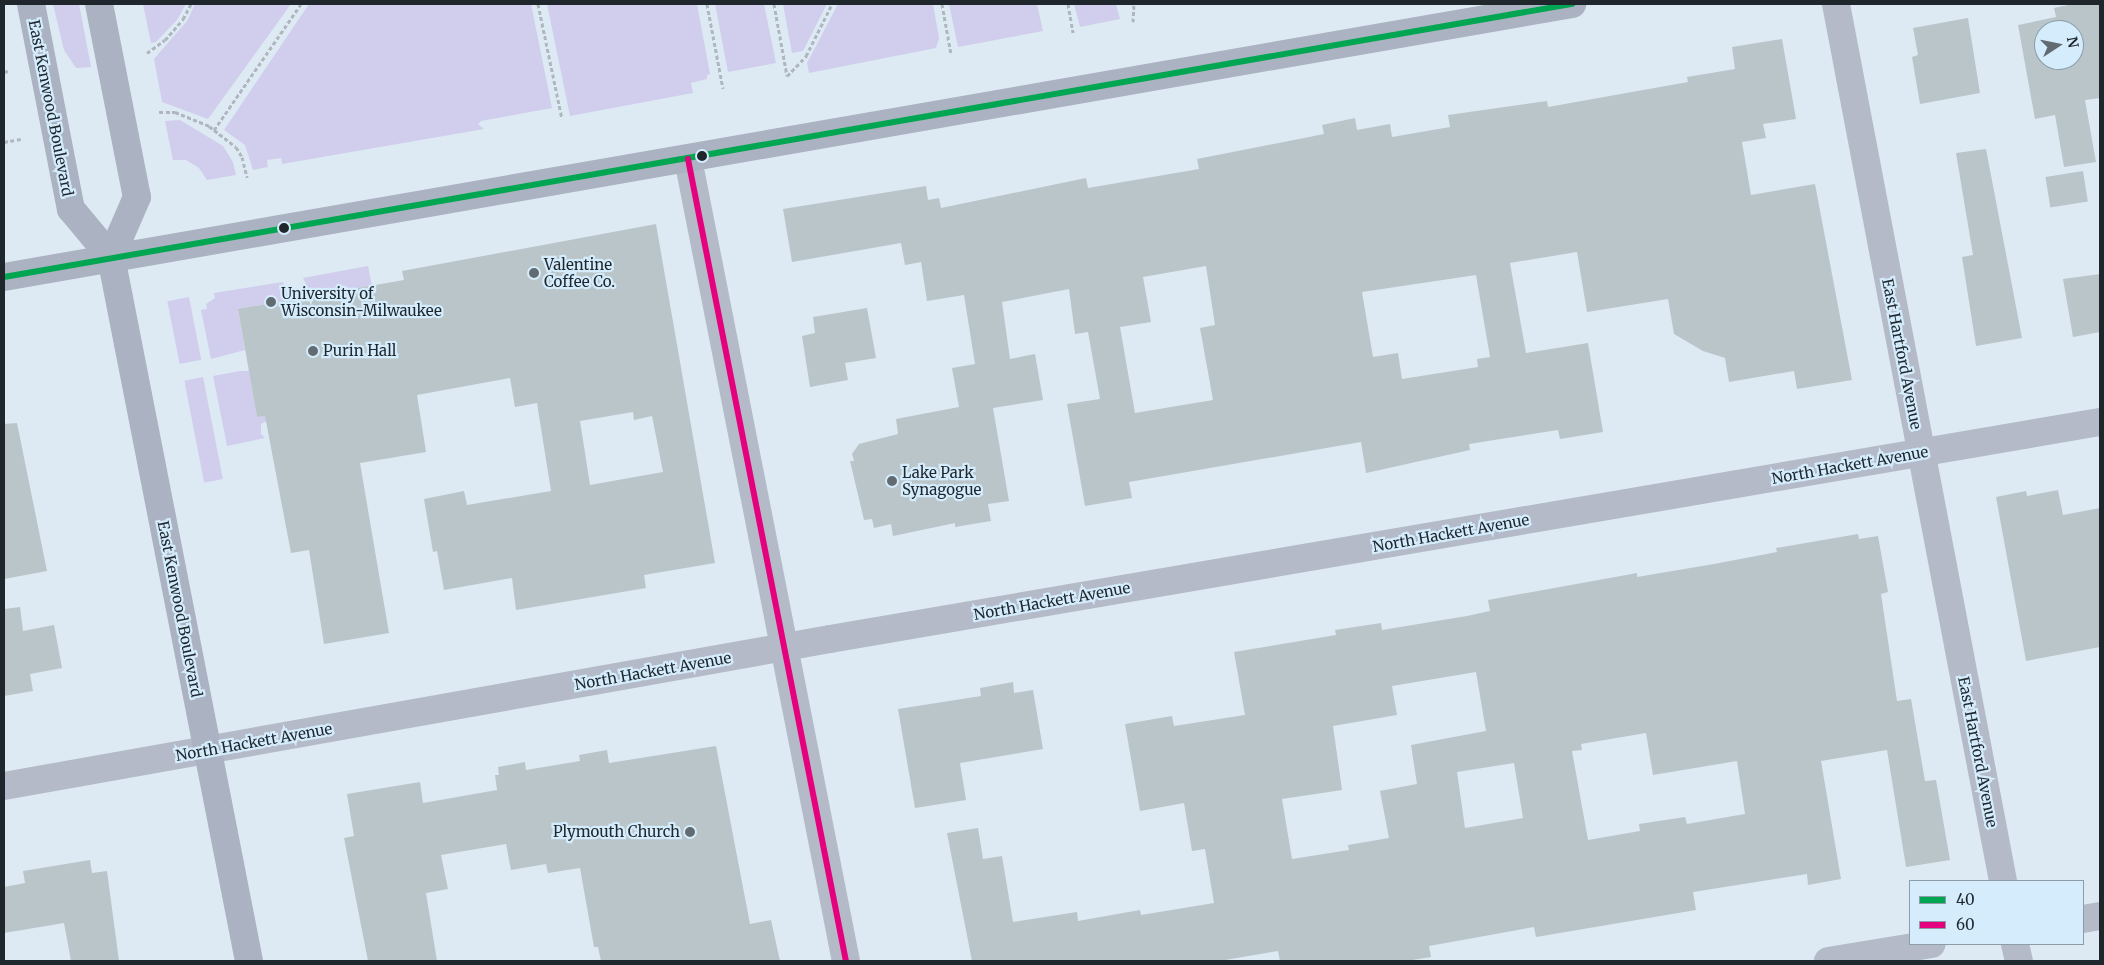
<!DOCTYPE html>
<style>
body{margin:0}
#map{position:relative;width:2104px;height:965px;overflow:hidden;background:#ddeaf3;font-family:Merriweather,serif}
div>[style]{position:absolute}
.green>*{inset:0;background:#d0ceec;transform-origin:0 0}
.building>*{inset:0;background:#b9c5c9;transform-origin:0 0}
.path>*{height:3px;margin-top:-1.5px;transform-origin:0;background:repeating-linear-gradient(90deg,#afb6c0 0 4px,transparent 0 6.5px)}
.street>*{height:28px;margin:-14px;padding:0 14px;transform-origin:14px;border-radius:14px;background:#b4bac8}
.secondary>*{height:28px;margin:-14px;padding:0 14px;transform-origin:14px;border-radius:14px;background:#abb2c1}
.bus-1>*{height:6px;margin:-3px;padding:0 3px;transform-origin:3px;border-radius:3px;background:#00a651}
.bus-2>*{height:6px;margin:-3px;padding:0 3px;transform-origin:3px;border-radius:3px;background:#e5007d}
.dots>*{width:14px;height:14px;translate:-50% -50%;box-sizing:border-box;border:2px solid #d4ecfc;border-radius:50%}
span{translate:-50% -50%;white-space:nowrap;text-align:center;line-height:1.15;-webkit-text-stroke:4.5px #d4ecfc;paint-order:stroke}
.street-label{font-size:15px;color:#1f272d}
.poi-label{font-size:15px;color:#1f272d}
.left{translate:0 -50%;text-align:left}
.right{translate:-100% -50%;text-align:right}
.frame{position:absolute;inset:0;border:5px solid #1f272d;pointer-events:none}
.legend{position:absolute;left:1909px;top:880px;width:175px;height:65px;box-sizing:border-box;background:#d4ecfc;border:1px solid #8c9da9;margin:0;padding:6px 9px;list-style:none;font-size:15px;color:#1f272d}
.legend li{display:flex;align-items:center;gap:10px;height:25px}
.legend b{width:25px;border:1px solid #8c9da9}
.north{position:absolute;left:2034px;top:20px;width:50px;height:50px;box-sizing:border-box;background:#d4ecfc;border:1px solid #8c9da9;border-radius:50%;rotate:79deg;font-size:14px;font-weight:700;line-height:20px;text-align:center;color:#1f272d}
.north::after{content:'';display:block;margin:auto;width:18px;height:22px;background:#626b72;clip-path:polygon(50% 0,100% 100%,50% 72%,0 100%)}
</style>
<div id="map">
<div class="green">
<div style="clip-path:polygon(53px 4px,79px 4px,91px 67px,76px 68px,64px 50px)"></div>
<div style="clip-path:polygon(143px 4px,186px 4px,177px 20px,156px 42px,151px 43px)"></div>
<div style="clip-path:polygon(195px 4px,291px 4px,208px 119px,162px 102px,154px 59px,187px 21px)"></div>
<div style="clip-path:polygon(309px 4px,531px 4px,552px 108px,481px 121px,478px 124px,484px 129px,282px 164px,281px 158px,267px 160px,268px 167px,253px 170px,245px 145px,224px 130px)"></div>
<div style="clip-path:polygon(547px 4px,697px 4px,710px 74px,707px 75px,707px 79px,691px 83px,693px 93px,570px 116px)"></div>
<div style="clip-path:polygon(715px 4px,764px 4px,776px 63px,728px 72px)"></div>
<div style="clip-path:polygon(783px 4px,827px 4px,803px 51px,792px 53px)"></div>
<div style="clip-path:polygon(838px 4px,933px 4px,939px 38px,936px 48px,809px 73px,807px 63px)"></div>
<div style="clip-path:polygon(949px 4px,1037px 4px,1043px 31px,958px 47px)"></div>
<div style="clip-path:polygon(1074px 4px,1116px 4px,1120px 19px,1080px 27px)"></div>
<div style="clip-path:polygon(180px 120px,223px 146px,233px 162px,236px 175px,207px 180px,199px 168px,186px 160px,173px 160px,165px 121px)"></div>
<div style="clip-path:polygon(368px 266px,372px 286px,312px 296px,303px 278px)"></div>
<div style="clip-path:polygon(283px 282px,290px 300px,238px 309px,245px 350px,211px 359px,201px 310px,207px 309px,206px 304px,215px 298px,214px 293px)"></div>
<div style="left:189px;top:297px;width:64px;height:22px;rotate:79deg"></div>
<div style="clip-path:polygon(240px 371px,249px 371px,257px 417px,282px 413px,261px 424px,261px 434px,265px 438px,227px 446px,213px 376px)"></div>
<div style="left:203px;top:377px;width:104px;height:19px;rotate:79deg"></div>
</div>
<div class="building">
<div style="clip-path:polygon(evenodd,2073px 4px,2100px 4px,2100px 98px,2085px 100px,2096px 162px,2064px 167px,2055px 115px,2035px 119px,2018px 25px,2056px 17px,2054px 8px,2073px 4px,2044px 30px,2074px 30px,2074px 60px,2044px 60px,2044px 30px)"></div>
<div style="clip-path:polygon(1968px 18px,1980px 93px,1920px 104px,1912px 57px,1918px 55px,1913px 28px)"></div>
<div style="clip-path:polygon(evenodd,1782px 39px,1796px 119px,1763px 124px,1766px 138px,1742px 142px,1751px 195px,1815px 184px,1852px 380px,1797px 389px,1794px 371px,1729px 382px,1725px 358px,1703px 351px,1674px 334px,1668px 299px,1587px 312px,1577px 252px,1510px 263px,1526px 353px,1588px 343px,1603px 432px,1560px 439px,1558px 430px,1469px 444px,1470px 450px,1366px 473px,1361px 442px,1129px 482px,1132px 498px,1085px 506px,1067px 404px,1100px 399px,1088px 332px,1075px 334px,1069px 289px,1002px 302px,1010px 359px,1035px 354px,1043px 400px,993px 408px,1009px 501px,988px 504px,991px 521px,955px 527px,955px 523px,893px 536px,891px 524px,874px 528px,872px 519px,864px 520px,850px 461px,854px 461px,852px 454px,859px 444px,898px 434px,896px 419px,959px 407px,952px 368px,975px 364px,964px 295px,927px 301px,921px 262px,905px 265px,901px 243px,792px 262px,783px 209px,926px 186px,928px 200px,939px 198px,941px 208px,1086px 178px,1088px 188px,1199px 169px,1197px 159px,1324px 134px,1322px 125px,1355px 118px,1357px 130px,1390px 124px,1392px 137px,1450px 127px,1448px 115px,1547px 101px,1548px 107px,1688px 82px,1687px 77px,1735px 69px,1732px 47px,1782px 39px,1206px 266px,1215px 325px,1200px 328px,1213px 400px,1135px 413px,1120px 327px,1151px 322px,1143px 277px,1206px 266px,1782px 39px,1476px 275px,1490px 357px,1477px 359px,1478px 367px,1402px 379px,1398px 353px,1373px 357px,1362px 292px,1476px 275px)"></div>
<div style="clip-path:polygon(1986px 149px,2022px 338px,1976px 346px,1962px 257px,1973px 255px,1956px 153px)"></div>
<div style="left:2083px;top:171px;width:31px;height:38px;rotate:81deg"></div>
<div style="clip-path:polygon(evenodd,656px 224px,715px 563px,644px 575px,646px 588px,516px 610px,512px 578px,444px 590px,437px 551px,433px 552px,424px 499px,464px 491px,467px 505px,551px 491px,537px 403px,515px 407px,510px 378px,417px 395px,426px 452px,360px 463px,389px 633px,324px 644px,309px 550px,291px 553px,265px 416px,257px 417px,238px 309px,404px 280px,402px 271px,656px 224px,633px 412px,634px 420px,652px 416px,663px 472px,590px 485px,580px 421px,633px 412px)"></div>
<div style="clip-path:polygon(2100px 274px,2100px 332px,2073px 337px,2063px 279px)"></div>
<div style="clip-path:polygon(867px 308px,876px 358px,845px 363px,848px 380px,810px 387px,802px 336px,815px 333px,813px 317px)"></div>
<div style="clip-path:polygon(17px 423px,47px 571px,4px 579px,4px 424px)"></div>
<div style="clip-path:polygon(2058px 490px,2063px 515px,2100px 508px,2100px 647px,2026px 661px,1996px 497px,2026px 491px,2027px 496px)"></div>
<div style="clip-path:polygon(evenodd,1858px 534px,1859px 539px,1878px 536px,1888px 592px,1881px 594px,1897px 701px,1911px 699px,1925px 781px,1936px 780px,1950px 860px,1906px 867px,1887px 750px,1821px 761px,1841px 879px,1808px 885px,1807px 874px,1693px 892px,1696px 910px,1536px 937px,1534px 927px,1429px 946px,1431px 957px,1406px 961px,1280px 961px,1278px 951px,1219px 961px,972px 961px,947px 833px,978px 828px,983px 859px,1002px 856px,1013px 922px,1077px 912px,1078px 921px,1140px 910px,1141px 915px,1214px 903px,1205px 849px,1192px 851px,1184px 803px,1140px 811px,1125px 724px,1172px 716px,1174px 726px,1245px 715px,1234px 652px,1336px 635px,1335px 630px,1381px 623px,1382px 630px,1467px 616px,1490px 611px,1488px 600px,1637px 573px,1637px 577px,1714px 564px,1777px 552px,1776px 548px,1858px 534px,1476px 672px,1486px 731px,1411px 745px,1417px 784px,1380px 791px,1389px 838px,1348px 845px,1349px 850px,1292px 859px,1282px 799px,1342px 790px,1333px 726px,1397px 715px,1392px 686px,1476px 672px,1858px 534px,1646px 733px,1653px 775px,1737px 761px,1745px 814px,1687px 824px,1685px 817px,1639px 824px,1640px 831px,1588px 840px,1572px 751px,1582px 750px,1581px 744px,1646px 733px,1858px 534px,1514px 763px,1523px 818px,1465px 828px,1457px 772px,1514px 763px)"></div>
<div style="clip-path:polygon(20px 607px,23px 631px,54px 625px,62px 668px,30px 674px,33px 691px,4px 696px,4px 609px)"></div>
<div style="clip-path:polygon(1013px 682px,1014px 693px,1033px 690px,1043px 749px,960px 763px,966px 800px,915px 808px,898px 709px,981px 696px,980px 688px)"></div>
<div style="clip-path:polygon(716px 746px,750px 924px,771px 920px,780px 961px,601px 961px,598px 947px,594px 947px,580px 868px,548px 873px,546px 864px,511px 870px,506px 844px,441px 855px,448px 889px,426px 893px,437px 961px,368px 961px,344px 838px,354px 836px,347px 794px,420px 782px,423px 803px,497px 790px,495px 775px,499px 775px,498px 767px,525px 762px,526px 770px,580px 761px,579px 755px,607px 750px,609px 763px)"></div>
<div style="clip-path:polygon(90px 860px,92px 873px,107px 871px,119px 961px,71px 961px,64px 923px,4px 933px,4px 887px,25px 883px,23px 871px)"></div>
</div>
<div class="path">
<div style="left:538px;top:4px;width:117px;rotate:78.2deg"></div>
<div style="left:707px;top:4px;width:86px;rotate:79.3deg"></div>
<div style="left:774px;top:4px;width:73px;rotate:79.8deg"></div>
<div style="left:942px;top:4px;width:51px;rotate:79.8deg"></div>
<div style="left:1068px;top:4px;width:29px;rotate:80deg"></div>
<div style="left:1133px;top:22px;width:18px;rotate:-87deg"></div>
<div style="left:147px;top:53px;width:22px;rotate:-36deg"></div>
<div style="left:165px;top:40px;width:28px;rotate:-49deg"></div>
<div style="left:183px;top:19px;width:17px;rotate:-62deg"></div>
<div style="left:4px;top:72px;width:4px;rotate:-14deg"></div>
<div style="left:787px;top:76px;width:28px;rotate:-46deg"></div>
<div style="left:806px;top:56px;width:58px;rotate:-63.4deg"></div>
<div style="left:159px;top:112px;width:16px"></div>
<div style="left:175px;top:112px;width:37px;rotate:22deg"></div>
<div style="left:209px;top:126px;width:34px;rotate:38deg"></div>
<div style="left:236px;top:147px;width:12px;rotate:59deg"></div>
<div style="left:242px;top:157px;width:21px;rotate:76deg"></div>
<div style="left:214px;top:130px;width:153px;rotate:-55.4deg"></div>
<div style="left:4px;top:142px;width:17px;rotate:-10deg"></div>
</div>
<div class="street">
<div style="left:1836px;top:4px;width:893px;rotate:79.22deg"></div>
<div style="left:688px;top:159px;width:817px;rotate:78.86deg"></div>
<div style="left:4px;top:786px;width:839px;rotate:-10.09deg"></div>
<div style="left:830px;top:639px;width:1288px;rotate:-9.7deg"></div>
<div style="left:2083px;top:919px;width:17px;rotate:-10deg"></div>
<div style="left:2015px;top:944px;width:17px;rotate:77deg"></div>
<div style="left:1828px;top:961px;width:105px;rotate:-9.3deg"></div>
</div>
<div class="secondary">
<div style="left:31px;top:4px;width:209px;rotate:79deg"></div>
<div style="left:71px;top:209px;width:62px;rotate:50.2deg"></div>
<div style="left:111px;top:257px;width:717px;rotate:78.91deg"></div>
<div style="left:99px;top:4px;width:197px;rotate:78.9deg"></div>
<div style="left:137px;top:197px;width:65px;rotate:113.4deg"></div>
<div style="left:4px;top:277px;width:1592px;rotate:-9.88deg"></div>
</div>
<div class="bus-1">
<div style="left:4px;top:277px;width:1592px;rotate:-9.88deg"></div>
</div>
<div class="bus-2">
<div style="left:688px;top:159px;width:817px;rotate:78.86deg"></div>
</div>
<div class="dots">
<div style="left:702px;top:156px;background:#1f272d"></div>
<div style="left:284px;top:228px;background:#1f272d"></div>
<div style="left:534px;top:273px;background:#626b72"></div>
<div style="left:271px;top:302px;background:#626b72"></div>
<div style="left:313px;top:351px;background:#626b72"></div>
<div style="left:892px;top:481px;background:#626b72"></div>
<div style="left:690px;top:832px;background:#626b72"></div>
</div>
<div class="street-label">
<span style="left:51px;top:108px;rotate:79deg">East Kenwood Boulevard</span>
<span style="left:1902px;top:354px;rotate:79deg">East Hartford Avenue</span>
<span style="left:1850px;top:465px;rotate:-10deg">North Hackett Avenue</span>
<span style="left:1451px;top:533px;rotate:-10deg">North Hackett Avenue</span>
<span style="left:1052px;top:601px;rotate:-10deg">North Hackett Avenue</span>
<span style="left:180px;top:609px;rotate:79deg">East Kenwood Boulevard</span>
<span style="left:653px;top:671px;rotate:-10deg">North Hackett Avenue</span>
<span style="left:254px;top:742px;rotate:-10deg">North Hackett Avenue</span>
<span style="left:1978px;top:752px;rotate:79deg">East Hartford Avenue</span>
</div>
<div class="poi-label">
<span class="left" style="left:544px;top:273px">Valentine<br>Coffee Co.</span>
<span class="left" style="left:281px;top:302px">University of<br>Wisconsin-Milwaukee</span>
<span class="left" style="left:323px;top:351px">Purin Hall</span>
<span class="left" style="left:902px;top:481px">Lake Park<br>Synagogue</span>
<span class="right" style="left:680px;top:832px">Plymouth Church</span>
</div>
<div class="frame"></div>
<ul class="legend">
<li><b style="height:6px;background:#00a651"></b>40</li>
<li><b style="height:6px;background:#e5007d"></b>60</li>
</ul>
<div class="north">N</div>
</div>
